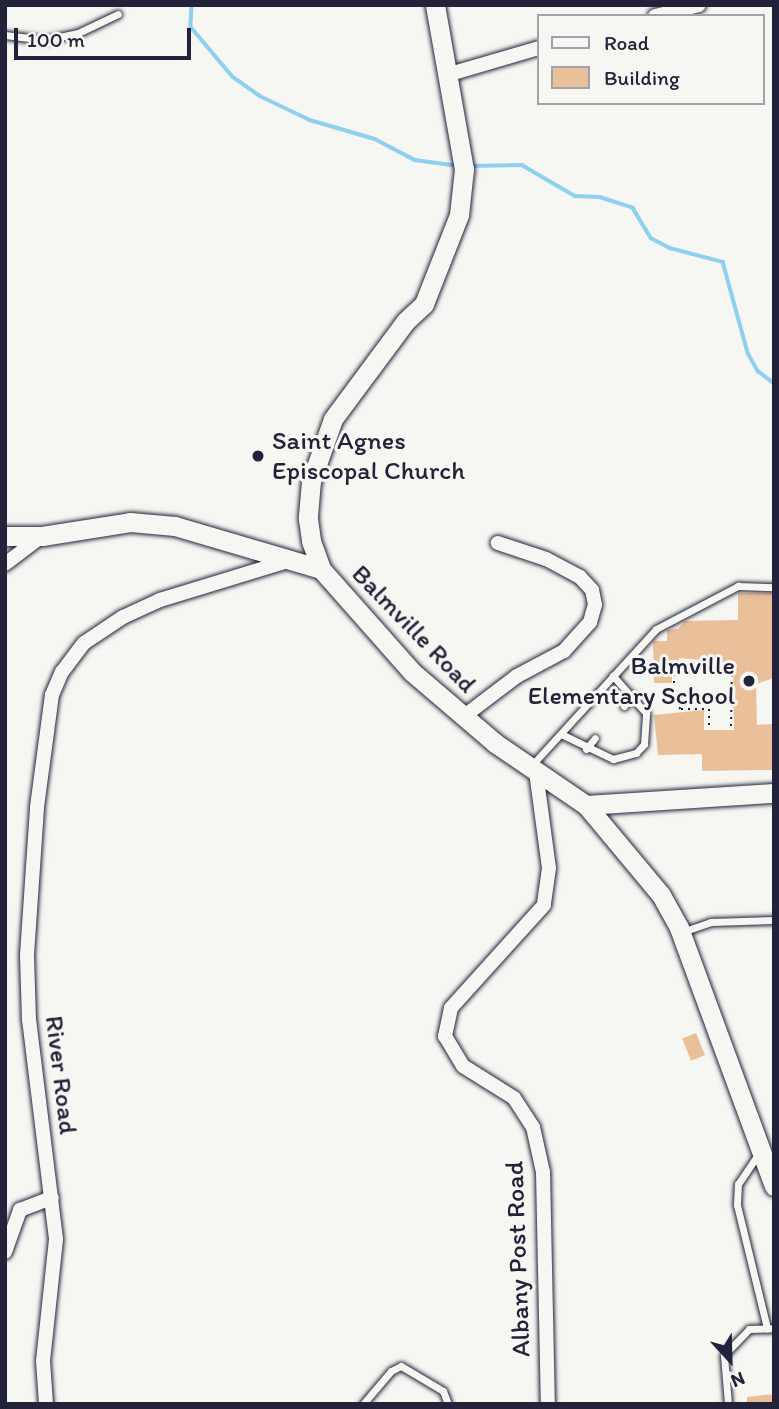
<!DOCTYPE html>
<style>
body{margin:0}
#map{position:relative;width:779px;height:1409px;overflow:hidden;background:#f6f6f2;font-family:Itim,sans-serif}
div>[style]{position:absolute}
.stream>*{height:3.5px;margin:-1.75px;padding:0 1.75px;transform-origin:1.75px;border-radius:1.75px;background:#8fcff0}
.building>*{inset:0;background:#eac09a;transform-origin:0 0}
.path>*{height:2px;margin-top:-1px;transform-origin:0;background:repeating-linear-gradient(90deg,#22223b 0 2px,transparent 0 7px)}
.roads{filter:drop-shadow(0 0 2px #22223b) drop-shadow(0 0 2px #22223b)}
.lane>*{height:7px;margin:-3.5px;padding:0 3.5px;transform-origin:3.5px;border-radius:3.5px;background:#f6f6f2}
.street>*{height:14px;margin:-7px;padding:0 7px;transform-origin:7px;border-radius:7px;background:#f6f6f2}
.secondary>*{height:19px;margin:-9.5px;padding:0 9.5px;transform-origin:9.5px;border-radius:9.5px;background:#f6f6f2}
.dots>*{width:19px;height:19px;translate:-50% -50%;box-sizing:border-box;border:4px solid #f6f6f2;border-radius:50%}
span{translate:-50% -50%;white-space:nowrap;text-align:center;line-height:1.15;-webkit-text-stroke:6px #f6f6f2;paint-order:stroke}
.poi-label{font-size:26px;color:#22223b}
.left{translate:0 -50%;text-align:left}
.right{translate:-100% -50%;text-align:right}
.street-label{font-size:26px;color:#22223b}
.frame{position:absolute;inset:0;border:7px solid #22223b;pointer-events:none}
.legend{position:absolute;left:537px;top:14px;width:228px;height:91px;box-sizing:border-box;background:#f6f6f2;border:2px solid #a1a1a9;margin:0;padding:9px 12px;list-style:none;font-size:21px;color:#22223b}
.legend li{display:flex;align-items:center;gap:14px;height:35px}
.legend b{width:35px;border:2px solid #a1a1a9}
.north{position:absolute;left:695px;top:1325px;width:70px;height:70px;-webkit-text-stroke:5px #f6f6f2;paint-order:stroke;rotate:158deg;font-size:19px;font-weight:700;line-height:28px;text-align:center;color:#22223b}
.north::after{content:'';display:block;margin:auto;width:24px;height:32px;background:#22223b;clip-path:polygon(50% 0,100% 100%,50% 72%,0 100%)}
.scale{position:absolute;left:14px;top:28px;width:177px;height:32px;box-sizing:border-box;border:4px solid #22223b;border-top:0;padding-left:9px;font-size:21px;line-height:24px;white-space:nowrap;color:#22223b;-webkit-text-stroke:5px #f6f6f2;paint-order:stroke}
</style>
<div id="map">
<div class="stream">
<div style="left:192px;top:5px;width:22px;rotate:93deg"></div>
<div style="left:191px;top:27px;width:65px;rotate:50deg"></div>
<div style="left:233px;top:77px;width:33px;rotate:35deg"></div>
<div style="left:260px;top:96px;width:55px;rotate:25.6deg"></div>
<div style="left:310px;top:120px;width:68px;rotate:16.3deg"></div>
<div style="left:375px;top:139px;width:45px;rotate:27.7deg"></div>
<div style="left:415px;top:160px;width:44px;rotate:7.8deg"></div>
<div style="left:470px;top:166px;width:52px;rotate:-1.1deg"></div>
<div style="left:522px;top:165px;width:61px;rotate:30.3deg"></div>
<div style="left:575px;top:196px;width:25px;rotate:2deg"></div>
<div style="left:600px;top:197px;width:35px;rotate:18deg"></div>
<div style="left:633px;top:208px;width:35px;rotate:59deg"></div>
<div style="left:651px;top:238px;width:21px;rotate:28deg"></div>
<div style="left:670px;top:248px;width:55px;rotate:14.8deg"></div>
<div style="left:723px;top:262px;width:94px;rotate:74.6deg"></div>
<div style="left:748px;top:353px;width:21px;rotate:61deg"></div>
<div style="left:758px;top:371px;width:20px;rotate:37deg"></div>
</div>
<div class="building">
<div style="clip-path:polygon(738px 593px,774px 593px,774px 678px,756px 684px,757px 725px,774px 724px,772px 770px,702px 771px,702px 754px,658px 755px,654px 715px,704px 710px,704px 730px,734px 730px,733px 663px,679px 658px,678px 674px,672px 674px,672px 683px,654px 683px,653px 641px,667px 641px,667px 630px,678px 629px,685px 621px,738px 620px)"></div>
<div style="left:696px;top:1033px;width:24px;height:15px;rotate:68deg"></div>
<div style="clip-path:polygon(774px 1394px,774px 1404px,747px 1404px,747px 1397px)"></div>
</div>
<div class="path">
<div style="left:716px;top:667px;width:7px;rotate:90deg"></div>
<div style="left:716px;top:674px;width:15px"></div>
<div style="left:674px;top:674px;width:29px;rotate:90deg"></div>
<div style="left:674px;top:703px;width:9px;rotate:41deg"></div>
<div style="left:681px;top:709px;width:28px"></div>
<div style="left:709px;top:709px;width:21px;rotate:90deg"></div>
<div style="left:731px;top:726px;width:63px;rotate:-89.1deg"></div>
</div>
<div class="roads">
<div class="lane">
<div style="left:5px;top:35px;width:40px;rotate:7.1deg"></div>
<div style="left:45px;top:40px;width:34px;rotate:-12deg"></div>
<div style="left:78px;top:33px;width:44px;rotate:-25.4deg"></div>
<div style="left:624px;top:706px;width:14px;rotate:-51deg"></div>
<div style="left:561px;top:734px;width:58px;rotate:25.7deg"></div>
<div style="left:613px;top:759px;width:24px;rotate:-15deg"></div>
<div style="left:636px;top:753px;width:12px;rotate:-48deg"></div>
<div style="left:644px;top:744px;width:31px;rotate:-86deg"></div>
<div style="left:646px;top:713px;width:50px;rotate:-131.7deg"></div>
<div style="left:586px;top:749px;width:14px;rotate:-51deg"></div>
<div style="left:531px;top:766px;width:185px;rotate:-47.6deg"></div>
<div style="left:656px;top:629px;width:93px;rotate:-27.7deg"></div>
<div style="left:738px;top:586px;width:36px;rotate:2deg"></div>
<div style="left:682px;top:932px;width:31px;rotate:-19deg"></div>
<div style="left:711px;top:922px;width:63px;rotate:-1.8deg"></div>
<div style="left:759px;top:1153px;width:37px;rotate:124deg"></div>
<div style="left:738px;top:1184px;width:21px;rotate:93deg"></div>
<div style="left:737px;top:1205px;width:127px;rotate:76.3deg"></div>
<div style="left:363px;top:1404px;width:43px;rotate:-49.7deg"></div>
<div style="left:391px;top:1371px;width:11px;rotate:-27deg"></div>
<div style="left:401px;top:1366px;width:49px;rotate:30.8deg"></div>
<div style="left:443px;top:1391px;width:14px;rotate:69deg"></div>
<div style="left:728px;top:1404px;width:49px;rotate:-94.7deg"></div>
<div style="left:724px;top:1355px;width:36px;rotate:-46deg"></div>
<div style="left:749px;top:1329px;width:25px;rotate:-2deg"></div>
</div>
<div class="street">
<div style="left:655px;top:16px;width:45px;rotate:-14deg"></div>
<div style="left:450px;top:74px;width:93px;rotate:-16.3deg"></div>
<div style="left:5px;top:564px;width:46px;rotate:-37.1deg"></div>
<div style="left:463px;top:717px;width:68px;rotate:-37.2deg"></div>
<div style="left:517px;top:676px;width:53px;rotate:-28deg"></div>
<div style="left:564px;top:651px;width:39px;rotate:-48deg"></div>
<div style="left:590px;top:622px;width:18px;rotate:-74deg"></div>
<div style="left:595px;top:605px;width:15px;rotate:-101deg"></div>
<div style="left:592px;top:590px;width:18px;rotate:-133deg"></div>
<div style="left:580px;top:577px;width:38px;rotate:-152deg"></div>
<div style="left:546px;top:559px;width:51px;rotate:-161.6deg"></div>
<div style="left:536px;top:772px;width:97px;rotate:82.3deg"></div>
<div style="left:549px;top:868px;width:37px;rotate:98deg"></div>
<div style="left:544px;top:905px;width:139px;rotate:132.1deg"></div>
<div style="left:451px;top:1008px;width:29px;rotate:102deg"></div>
<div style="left:445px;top:1036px;width:35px;rotate:59deg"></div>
<div style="left:463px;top:1066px;width:60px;rotate:32.1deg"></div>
<div style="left:514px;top:1098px;width:35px;rotate:57deg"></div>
<div style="left:533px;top:1127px;width:46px;rotate:77.5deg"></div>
<div style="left:543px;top:1172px;width:232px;rotate:88.8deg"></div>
<div style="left:5px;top:1252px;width:45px;rotate:-70.3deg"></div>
<div style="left:20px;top:1210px;width:34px;rotate:-21deg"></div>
<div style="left:46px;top:1404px;width:43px;rotate:-94deg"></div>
<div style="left:43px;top:1361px;width:123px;rotate:-83.9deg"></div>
<div style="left:56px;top:1239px;width:221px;rotate:-97deg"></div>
<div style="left:29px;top:1020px;width:65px;rotate:-91.8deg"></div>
<div style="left:27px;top:955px;width:148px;rotate:-86.1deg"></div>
<div style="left:37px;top:807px;width:113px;rotate:-82.4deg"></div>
<div style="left:52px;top:695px;width:25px;rotate:-67deg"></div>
<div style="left:62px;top:672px;width:36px;rotate:-53deg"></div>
<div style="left:84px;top:643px;width:47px;rotate:-33.7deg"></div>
<div style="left:123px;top:617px;width:41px;rotate:-24.7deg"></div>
<div style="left:160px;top:600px;width:130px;rotate:-17deg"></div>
</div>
<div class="secondary">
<div style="left:435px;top:5px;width:167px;rotate:80deg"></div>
<div style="left:464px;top:169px;width:46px;rotate:96.2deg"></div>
<div style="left:459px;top:215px;width:96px;rotate:111.5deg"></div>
<div style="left:424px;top:304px;width:26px;rotate:137deg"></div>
<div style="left:405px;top:322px;width:121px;rotate:126.6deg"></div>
<div style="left:333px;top:419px;width:66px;rotate:109.5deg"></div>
<div style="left:311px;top:481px;width:38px;rotate:95deg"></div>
<div style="left:308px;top:519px;width:22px;rotate:82deg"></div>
<div style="left:311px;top:541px;width:30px;rotate:70deg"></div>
<div style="left:321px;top:569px;width:137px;rotate:48.5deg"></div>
<div style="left:412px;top:672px;width:109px;rotate:40.5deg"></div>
<div style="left:495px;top:743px;width:110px;rotate:34.3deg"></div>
<div style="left:586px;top:805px;width:117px;rotate:50.2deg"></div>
<div style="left:661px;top:895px;width:38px;rotate:61deg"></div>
<div style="left:679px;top:928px;width:275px;rotate:69.8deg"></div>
<div style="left:5px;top:536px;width:37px"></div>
<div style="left:42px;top:536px;width:89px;rotate:-9deg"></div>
<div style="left:130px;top:522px;width:45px;rotate:5.1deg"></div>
<div style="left:175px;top:526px;width:152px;rotate:16.4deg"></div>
<div style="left:586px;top:805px;width:188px;rotate:-3.7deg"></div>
</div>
</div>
<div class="dots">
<div style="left:258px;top:456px;background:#22223b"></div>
<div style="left:749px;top:681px;background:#22223b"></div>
</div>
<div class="poi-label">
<span class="left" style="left:272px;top:456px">Saint Agnes<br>Episcopal Church</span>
<span class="right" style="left:735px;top:681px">Balmville<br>Elementary School</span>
</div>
<div class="street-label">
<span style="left:414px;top:629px;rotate:46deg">Balmville Road</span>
<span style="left:61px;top:1075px;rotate:83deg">River Road</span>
<span style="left:518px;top:1259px;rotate:-92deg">Albany Post Road</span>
</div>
<div class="frame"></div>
<ul class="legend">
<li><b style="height:9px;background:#f6f6f2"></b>Road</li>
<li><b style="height:19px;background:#eac09a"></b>Building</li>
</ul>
<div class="north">N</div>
<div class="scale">100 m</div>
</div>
